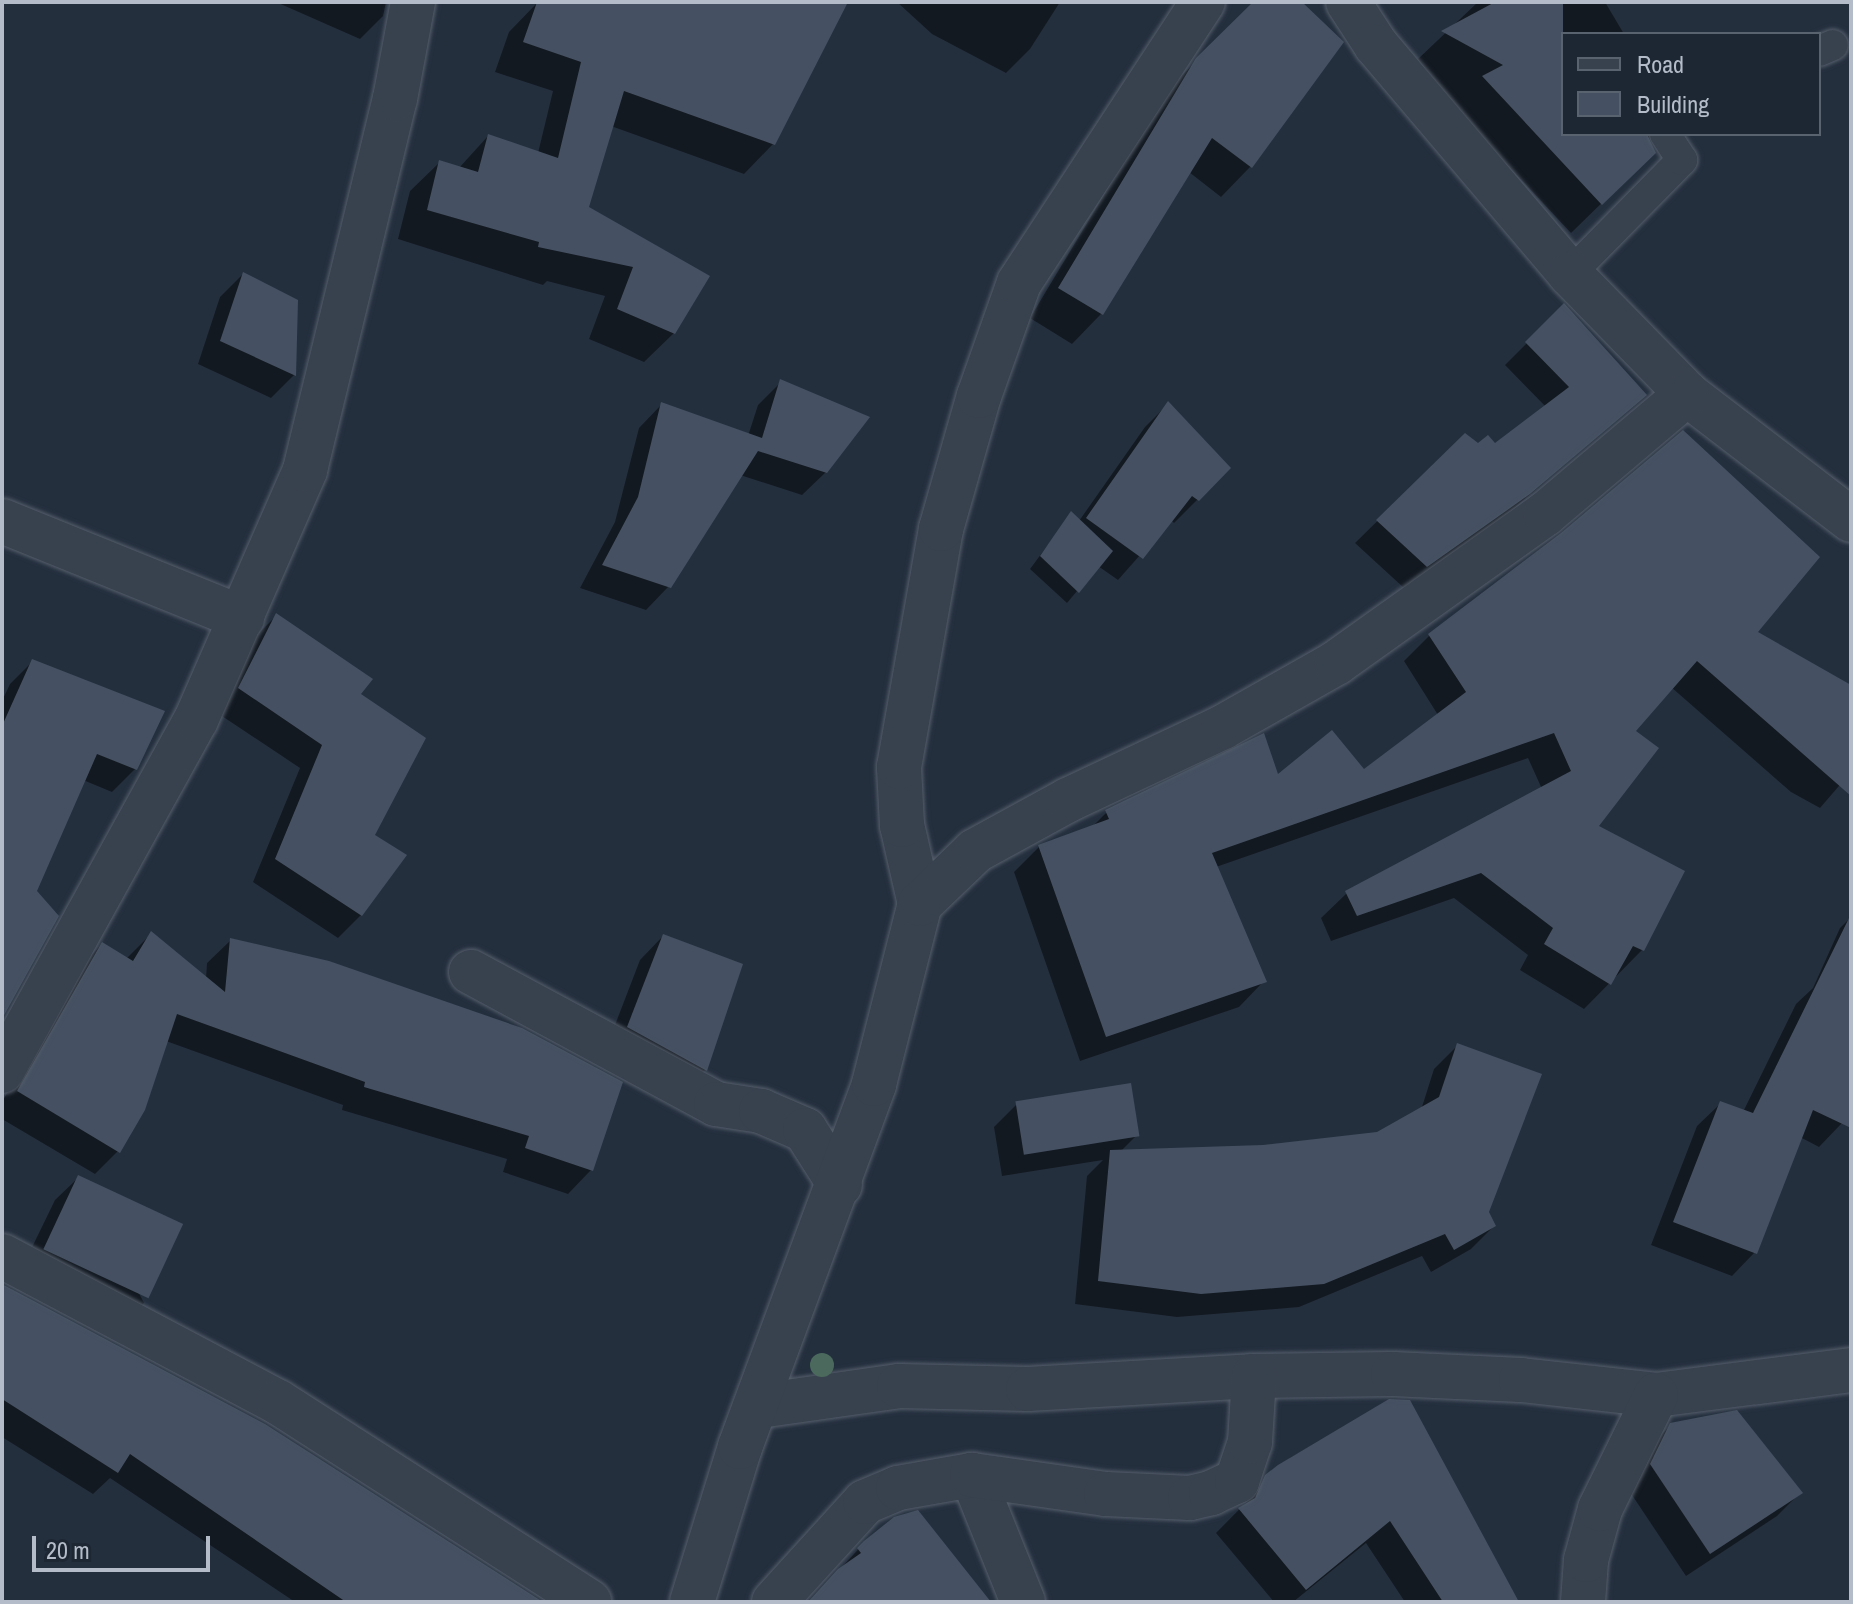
<!DOCTYPE html>
<style>
body{margin:0}
#map{position:relative;width:1853px;height:1604px;overflow:hidden;background:#242f3e;font-family:"Archivo Narrow",sans-serif}
div>[style]{position:absolute}
.shadow>*{inset:0;background:#0007}
.building>*{inset:0;background:#455162;transform-origin:0 0}
.roads{filter:drop-shadow(0 0 2px #565f6c) drop-shadow(0 0 2px #565f6c)}
.lane>*{height:30px;margin:-15px;padding:0 15px;transform-origin:15px;border-radius:15px;background:#38414e}
.street>*{height:44px;margin:-22px;padding:0 22px;transform-origin:22px;border-radius:22px;background:#38414e}
.trees>*{width:24px;height:24px;margin:-12px;border-radius:50%;background:#4b6a5d}
span{translate:-50% -50%;white-space:nowrap;text-align:center;line-height:1.15;-webkit-text-stroke:6px #1d2633;paint-order:stroke}
.frame{position:absolute;inset:0;border:4px solid #b4bcc9;pointer-events:none}
.legend{position:absolute;left:1561px;top:32px;width:260px;height:104px;box-sizing:border-box;background:#1d2633;border:2px solid #59626f;margin:0;padding:10px 14px;list-style:none;font-size:24px;color:#b4bcc9}
.legend li{display:flex;align-items:center;gap:16px;height:40px}
.legend b{width:40px;border:2px solid #59626f}
.scale{position:absolute;left:32px;top:1536px;width:178px;height:36px;box-sizing:border-box;border:4px solid #b4bcc9;border-top:0;padding-left:10px;font-size:24px;line-height:28px;white-space:nowrap;color:#b4bcc9;-webkit-text-stroke:6px #1d2633;paint-order:stroke}
</style>
<div id="map">
<div class="shadow">
<div style="clip-path:polygon(276px 2px,386px 2px,383px 16px,360px 39px)"></div>
<div style="clip-path:polygon(538px 2px,846px 2px,773px 144px,744px 174px,611px 126px,586px 208px,707px 277px,674px 333px,644px 362px,589px 339px,605px 296px,547px 281px,543px 285px,398px 239px,410px 191px,440px 162px,459px 168px,488px 136px,538px 153px,553px 91px,495px 72px,509px 32px)"></div>
<div style="clip-path:polygon(897px 2px,1060px 2px,1030px 49px,1006px 73px,932px 34px)"></div>
<div style="clip-path:polygon(1256px 2px,1299px 2px,1341px 42px,1250px 167px,1221px 197px,1189px 172px,1101px 314px,1072px 344px,1030px 318px,1167px 90px)"></div>
<div style="clip-path:polygon(1478px 2px,1605px 2px,1624px 34px,1563px 34px,1563px 134px,1648px 134px,1654px 152px,1571px 233px,1452px 106px,1418px 59px)"></div>
<div style="clip-path:polygon(243px 274px,294px 375px,271px 398px,198px 364px,220px 297px)"></div>
<div style="clip-path:polygon(1564px 306px,1645px 395px,1505px 516px,1404px 588px,1355px 543px,1465px 435px,1478px 446px,1494px 446px,1546px 407px,1505px 365px)"></div>
<div style="clip-path:polygon(781px 382px,826px 472px,802px 495px,740px 475px,669px 586px,646px 610px,580px 588px,615px 522px,639px 428px,662px 404px,748px 436px,758px 405px)"></div>
<div style="clip-path:polygon(1168px 404px,1229px 468px,1174px 523px,1171px 520px,1118px 580px,1098px 566px,1067px 603px,1030px 569px,1071px 514px,1079px 521px,1145px 427px)"></div>
<div style="clip-path:polygon(276px 616px,358px 695px,361px 915px,338px 938px,253px 882px,300px 768px,216px 712px,253px 639px)"></div>
<div style="clip-path:polygon(1755px 632px,1851px 687px,1851px 772px,1820px 808px,1791px 792px,1671px 687px,1633px 731px,1596px 826px,1682px 872px,1642px 950px,1584px 1009px,1520px 970px,1528px 955px,1454px 898px,1331px 941px,1321px 918px,1347px 893px,1542px 789px,1528px 758px,1216px 867px,1264px 981px,1239px 1007px,1080px 1061px,1014px 872px,1039px 847px,1091px 828px,1107px 812px,1277px 778px,1363px 772px,1438px 715px,1404px 661px,1430px 635px)"></div>
<div style="clip-path:polygon(33px 661px,135px 769px,112px 792px,83px 780px,35px 891px,2px 1018px,2px 701px,10px 684px)"></div>
<div style="clip-path:polygon(1851px 917px,1851px 1105px,1842px 1123px,1819px 1147px,1800px 1137px,1755px 1252px,1732px 1276px,1651px 1245px,1697px 1126px,1721px 1103px,1743px 1112px,1796px 1004px,1813px 988px,1840px 928px)"></div>
<div style="clip-path:polygon(151px 934px,206px 979px,207px 963px,231px 940px,621px 1083px,591px 1170px,568px 1194px,503px 1172px,507px 1159px,342px 1110px,343px 1105px,166px 1041px,118px 1151px,95px 1174px,2px 1119px,2px 1102px,79px 968px,102px 944px,126px 959px)"></div>
<div style="clip-path:polygon(663px 936px,705px 1070px,682px 1093px,605px 1051px,640px 960px)"></div>
<div style="clip-path:polygon(1457px 1046px,1486px 1213px,1494px 1226px,1471px 1249px,1431px 1272px,1422px 1256px,1299px 1307px,1177px 1317px,1075px 1304px,1087px 1176px,1103px 1160px,1002px 1176px,994px 1127px,1017px 1104px,1137px 1135px,1120px 1152px,1263px 1147px,1377px 1134px,1421px 1110px,1434px 1069px)"></div>
<div style="clip-path:polygon(79px 1177px,144px 1303px,121px 1326px,20px 1272px,55px 1200px)"></div>
<div style="clip-path:polygon(2px 1284px,539px 1602px,295px 1602px,110px 1478px,93px 1494px,2px 1437px)"></div>
<div style="clip-path:polygon(1390px 1401px,1514px 1602px,1405px 1602px,1366px 1543px,1293px 1602px,1274px 1602px,1216px 1533px,1290px 1458px)"></div>
<div style="clip-path:polygon(1671px 1425px,1800px 1493px,1777px 1516px,1686px 1576px,1628px 1489px,1647px 1449px)"></div>
<div style="clip-path:polygon(865px 1542px,960px 1602px,810px 1602px)"></div>
</div>
<div class="building">
<div style="clip-path:polygon(537px 2px,848px 2px,775px 145px,624px 91px,589px 207px,710px 276px,675px 334px,617px 309px,633px 267px,538px 247px,539px 242px,427px 210px,439px 160px,478px 172px,488px 134px,558px 158px,581px 62px,523px 42px)"></div>
<div style="clip-path:polygon(1253px 2px,1302px 2px,1344px 42px,1252px 168px,1212px 138px,1103px 315px,1058px 288px,1196px 58px)"></div>
<div style="clip-path:polygon(1495px 2px,1563px 2px,1563px 134px,1647px 134px,1656px 153px,1602px 205px,1482px 76px,1503px 65px,1441px 31px)"></div>
<div style="clip-path:polygon(243px 272px,298px 300px,296px 376px,220px 341px)"></div>
<div style="clip-path:polygon(1564px 303px,1647px 395px,1530px 494px,1427px 567px,1376px 520px,1465px 433px,1478px 443px,1488px 435px,1495px 443px,1569px 387px,1525px 342px)"></div>
<div style="clip-path:polygon(780px 379px,870px 417px,827px 473px,758px 451px,671px 588px,602px 565px,638px 497px,661px 402px,762px 438px)"></div>
<div style="clip-path:polygon(1168px 401px,1231px 468px,1199px 501px,1192px 496px,1143px 559px,1086px 518px)"></div>
<div style="clip-path:polygon(1683px 430px,1820px 557px,1758px 632px,1851px 685px,1851px 796px,1697px 661px,1636px 731px,1659px 748px,1599px 826px,1685px 871px,1644px 951px,1633px 946px,1611px 985px,1544px 944px,1553px 928px,1481px 873px,1357px 916px,1345px 891px,1571px 771px,1554px 733px,1212px 853px,1267px 982px,1106px 1037px,1038px 845px,1109px 819px,1105px 810px,1264px 733px,1278px 774px,1332px 730px,1364px 769px,1466px 692px,1428px 634px,1561px 533px)"></div>
<div style="clip-path:polygon(1071px 511px,1113px 551px,1079px 593px,1040px 556px)"></div>
<div style="clip-path:polygon(276px 613px,373px 679px,361px 694px,426px 738px,375px 835px,407px 855px,362px 916px,275px 859px,322px 745px,238px 688px)"></div>
<div style="clip-path:polygon(32px 659px,165px 711px,137px 770px,97px 754px,37px 891px,59px 916px,2px 1019px,2px 726px)"></div>
<div style="clip-path:polygon(1851px 914px,1851px 1128px,1813px 1110px,1757px 1254px,1673px 1222px,1720px 1101px,1753px 1113px)"></div>
<div style="clip-path:polygon(151px 931px,225px 992px,230px 938px,329px 961px,522px 1028px,623px 1082px,593px 1171px,525px 1148px,529px 1136px,364px 1087px,365px 1082px,177px 1014px,145px 1110px,120px 1153px,17px 1091px,102px 942px,133px 961px)"></div>
<div style="clip-path:polygon(663px 934px,743px 964px,707px 1071px,627px 1027px)"></div>
<div style="clip-path:polygon(1457px 1043px,1542px 1074px,1489px 1212px,1496px 1226px,1454px 1250px,1445px 1234px,1324px 1284px,1201px 1294px,1098px 1281px,1110px 1150px,1263px 1145px,1377px 1132px,1439px 1097px)"></div>
<div style="left:1131px;top:1083px;width:54px;height:117px;rotate:81deg"></div>
<div style="left:78px;top:1175px;width:116px;height:82px;rotate:25deg"></div>
<div style="clip-path:polygon(2px 1284px,265px 1424px,543px 1602px,346px 1602px,130px 1454px,118px 1473px,2px 1399px)"></div>
<div style="clip-path:polygon(1389px 1399px,1410px 1400px,1519px 1602px,1443px 1602px,1390px 1521px,1306px 1590px,1238px 1508px,1255px 1498px,1265px 1475px,1278px 1465px)"></div>
<div style="clip-path:polygon(1737px 1410px,1803px 1493px,1710px 1554px,1650px 1464px,1670px 1423px)"></div>
<div style="clip-path:polygon(918px 1510px,991px 1602px,808px 1602px,838px 1569px,861px 1553px,857px 1548px,864px 1541px,894px 1517px)"></div>
</div>
<div class="roads">
<div class="lane">
<div style="left:1819px;top:51px;width:15px;rotate:-23deg"></div>
<div style="left:1570px;top:274px;width:160px;rotate:-45.5deg"></div>
<div style="left:1682px;top:160px;width:31px;rotate:-123deg"></div>
</div>
<div class="street">
<div style="left:1348px;top:2px;width:51px;rotate:56.9deg"></div>
<div style="left:1376px;top:45px;width:300px;rotate:49.7deg"></div>
<div style="left:1570px;top:274px;width:168px;rotate:45.7deg"></div>
<div style="left:1687px;top:394px;width:207px;rotate:37.5deg"></div>
<div style="left:2px;top:521px;width:259px;rotate:22deg"></div>
<div style="left:920px;top:904px;width:81px;rotate:-102.8deg"></div>
<div style="left:902px;top:825px;width:58px;rotate:-93deg"></div>
<div style="left:899px;top:767px;width:242px;rotate:-80deg"></div>
<div style="left:941px;top:529px;width:138px;rotate:-74.1deg"></div>
<div style="left:979px;top:396px;width:120px;rotate:-70.5deg"></div>
<div style="left:1019px;top:283px;width:336px;rotate:-56.8deg"></div>
<div style="left:471px;top:972px;width:278px;rotate:28.3deg"></div>
<div style="left:716px;top:1104px;width:46px;rotate:8.8deg"></div>
<div style="left:761px;top:1111px;width:48px;rotate:23.4deg"></div>
<div style="left:805px;top:1130px;width:65px;rotate:57.5deg"></div>
<div style="left:2px;top:1071px;width:401px;rotate:-61.1deg"></div>
<div style="left:196px;top:720px;width:273px;rotate:-66.4deg"></div>
<div style="left:305px;top:470px;width:382px;rotate:-76.4deg"></div>
<div style="left:395px;top:99px;width:99px;rotate:-79.5deg"></div>
<div style="left:2px;top:1256px;width:312px;rotate:27.9deg"></div>
<div style="left:278px;top:1402px;width:370px;rotate:32.7deg"></div>
<div style="left:759px;top:1406px;width:141px;rotate:-8.1deg"></div>
<div style="left:899px;top:1386px;width:129px;rotate:1.3deg"></div>
<div style="left:1028px;top:1389px;width:226px;rotate:-3.3deg"></div>
<div style="left:1254px;top:1376px;width:139px;rotate:-0.8deg"></div>
<div style="left:1393px;top:1374px;width:128px;rotate:2.7deg"></div>
<div style="left:1521px;top:1380px;width:136px;rotate:6.3deg"></div>
<div style="left:1656px;top:1395px;width:197px;rotate:-7.3deg"></div>
<div style="left:972px;top:1475px;width:137px;rotate:68.1deg"></div>
<div style="left:692px;top:1602px;width:162px;rotate:-72.8deg"></div>
<div style="left:740px;top:1447px;width:387px;rotate:-69.7deg"></div>
<div style="left:874px;top:1084px;width:186px;rotate:-75.7deg"></div>
<div style="left:920px;top:904px;width:76px;rotate:-43.9deg"></div>
<div style="left:975px;top:851px;width:106px;rotate:-28.7deg"></div>
<div style="left:1068px;top:800px;width:171px;rotate:-25.2deg"></div>
<div style="left:1223px;top:727px;width:130px;rotate:-29.5deg"></div>
<div style="left:1336px;top:663px;width:257px;rotate:-35.5deg"></div>
<div style="left:1545px;top:514px;width:186px;rotate:-40.2deg"></div>
<div style="left:774px;top:1602px;width:135px;rotate:-47.7deg"></div>
<div style="left:865px;top:1502px;width:36px;rotate:-23deg"></div>
<div style="left:898px;top:1488px;width:75px;rotate:-10deg"></div>
<div style="left:972px;top:1475px;width:135px;rotate:8.1deg"></div>
<div style="left:1106px;top:1494px;width:84px;rotate:2.7deg"></div>
<div style="left:1190px;top:1498px;width:22px;rotate:-13deg"></div>
<div style="left:1211px;top:1493px;width:29px;rotate:-25deg"></div>
<div style="left:1237px;top:1481px;width:41px;rotate:-71.6deg"></div>
<div style="left:1250px;top:1442px;width:66px;rotate:-86.5deg"></div>
<div style="left:1583px;top:1602px;width:42px;rotate:-85.9deg"></div>
<div style="left:1586px;top:1560px;width:53px;rotate:-74.6deg"></div>
<div style="left:1600px;top:1509px;width:127px;rotate:-63.8deg"></div>
</div>
</div>
<div class="trees">
<div style="left:822px;top:1365px"></div>
</div>
<div class="frame"></div>
<ul class="legend">
<li><b style="height:10px;background:#38414e"></b>Road</li>
<li><b style="height:22px;background:#455162"></b>Building</li>
</ul>
<div class="scale">20 m</div>
</div>
